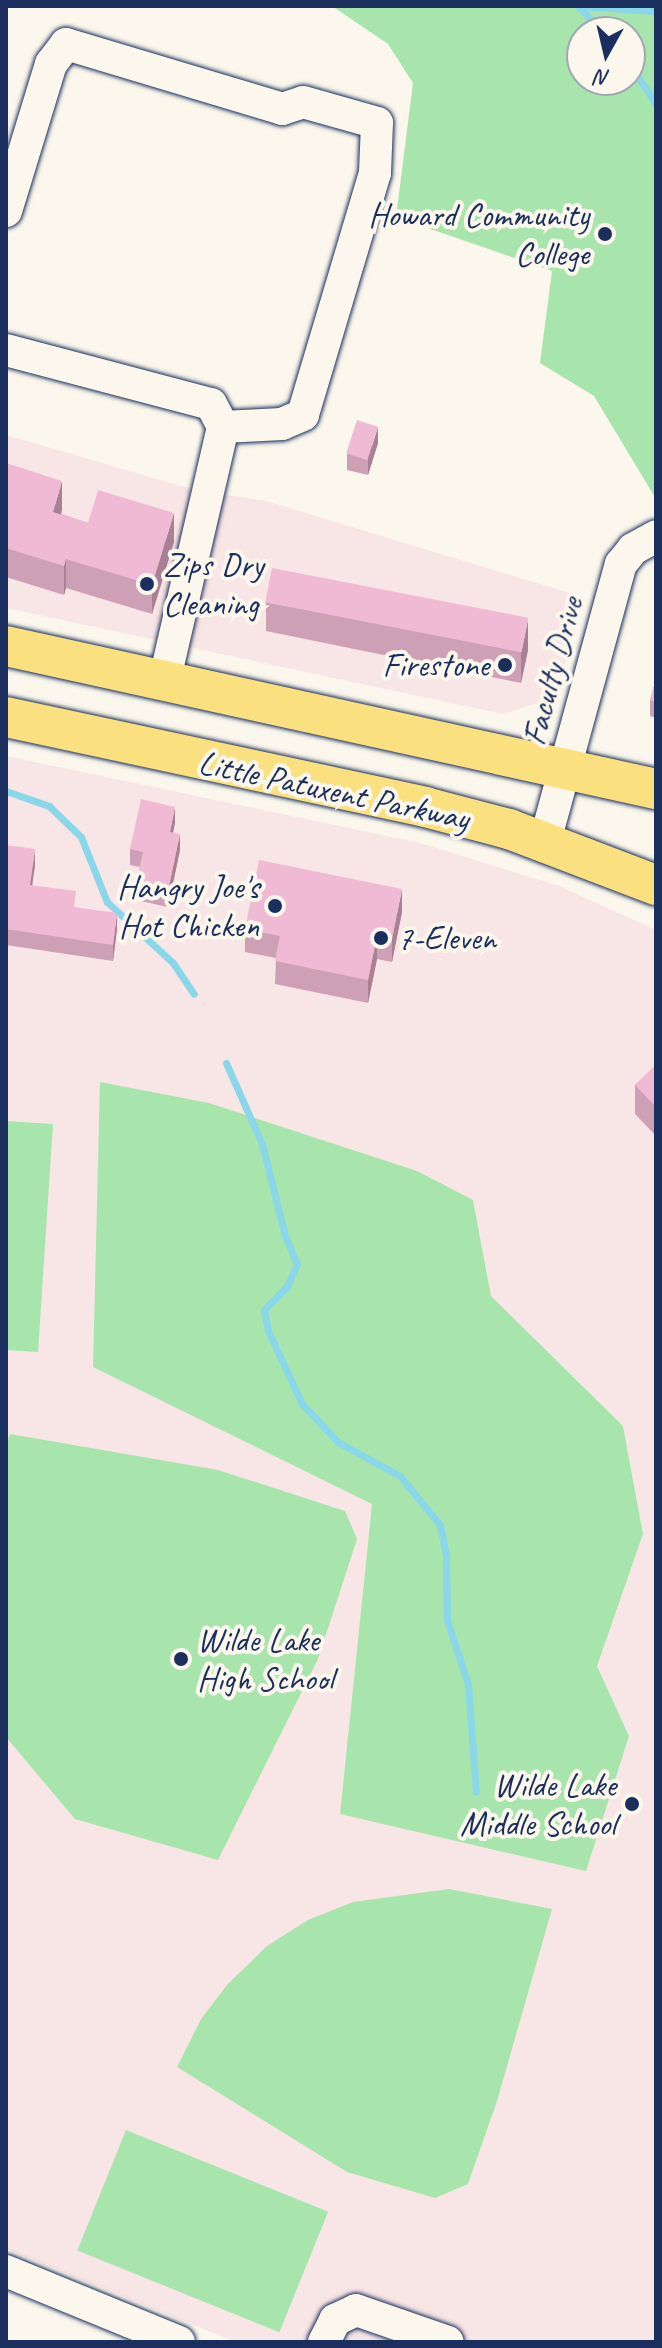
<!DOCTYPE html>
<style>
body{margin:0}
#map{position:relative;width:662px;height:2348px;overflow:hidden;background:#fbf7ec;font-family:Caveat,sans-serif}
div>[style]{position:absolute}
.built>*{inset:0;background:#f8e5e5}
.green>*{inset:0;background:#a7e5ad;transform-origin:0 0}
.stream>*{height:7px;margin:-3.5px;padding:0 3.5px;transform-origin:3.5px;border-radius:3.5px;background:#8ad7ea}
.roads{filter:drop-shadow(0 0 2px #1b2f5e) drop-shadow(0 0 2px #1b2f5e)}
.minor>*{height:32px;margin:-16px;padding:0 16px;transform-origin:16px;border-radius:16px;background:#fbf7ec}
.major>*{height:40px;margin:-20px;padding:0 20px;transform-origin:20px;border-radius:20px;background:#fbe080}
.wall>*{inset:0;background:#cea0b6}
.shaded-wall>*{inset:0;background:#a88294}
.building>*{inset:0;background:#f0bad4;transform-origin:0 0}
.dots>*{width:22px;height:22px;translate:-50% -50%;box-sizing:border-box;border:4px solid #fbf7ec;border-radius:50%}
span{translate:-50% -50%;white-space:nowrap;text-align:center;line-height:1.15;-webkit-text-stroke:8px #fbf7ec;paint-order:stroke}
.poi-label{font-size:34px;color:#1b2f5e}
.right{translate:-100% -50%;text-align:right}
.left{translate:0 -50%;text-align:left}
.street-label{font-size:34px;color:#1b2f5e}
.frame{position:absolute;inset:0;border:8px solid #1b2f5e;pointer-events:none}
.north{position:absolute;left:566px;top:16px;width:80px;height:80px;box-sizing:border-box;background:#fbf7ec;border:2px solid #a1a7b3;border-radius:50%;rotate:188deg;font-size:22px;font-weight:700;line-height:32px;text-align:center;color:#1b2f5e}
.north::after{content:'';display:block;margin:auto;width:28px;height:36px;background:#1b2f5e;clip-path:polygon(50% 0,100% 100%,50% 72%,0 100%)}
</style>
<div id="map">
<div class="built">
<div style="clip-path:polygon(6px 435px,195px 490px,266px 501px,583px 597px,556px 697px,503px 714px,6px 608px)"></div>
<div style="clip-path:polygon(evenodd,6px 756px,420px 843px,559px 886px,656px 930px,656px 2342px,236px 2342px,6px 2249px,6px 756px,473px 1200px,491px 1296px,623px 1426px,643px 1534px,597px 1666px,629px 1736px,340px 1814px,372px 1504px,473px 1200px)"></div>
</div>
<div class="green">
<div style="clip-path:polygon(evenodd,332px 6px,656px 6px,656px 499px,594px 396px,540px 363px,552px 271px,396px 217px,413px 83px,388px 44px,332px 6px,630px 32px,630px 80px,582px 80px,582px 32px,630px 32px)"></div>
<div style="clip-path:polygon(100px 1082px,209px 1103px,417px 1171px,473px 1200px,491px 1296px,623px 1426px,643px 1534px,597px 1666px,629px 1736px,586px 1871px,340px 1814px,372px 1504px,93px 1367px)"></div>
<div style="clip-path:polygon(6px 1121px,53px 1124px,38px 1352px,6px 1350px)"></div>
<div style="clip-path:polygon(10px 1434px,218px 1470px,345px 1511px,357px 1539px,318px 1659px,218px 1860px,75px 1819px,6px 1737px,6px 1446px)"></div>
<div style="clip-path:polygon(449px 1889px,552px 1909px,497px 2101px,468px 2184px,435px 2198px,347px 2172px,177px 2067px,201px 2019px,227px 1985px,267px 1946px,308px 1920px,353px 1902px)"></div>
<div style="left:126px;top:2130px;width:218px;height:130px;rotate:22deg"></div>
</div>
<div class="stream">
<div style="left:578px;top:6px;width:78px;rotate:3.7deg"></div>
<div style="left:579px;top:7px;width:34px;rotate:47deg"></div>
<div style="left:630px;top:65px;width:47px;rotate:56.3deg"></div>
<div style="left:6px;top:791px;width:46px;rotate:19.2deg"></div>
<div style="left:49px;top:806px;width:45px;rotate:44.1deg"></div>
<div style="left:81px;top:837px;width:70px;rotate:68.2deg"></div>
<div style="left:107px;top:902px;width:90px;rotate:42.7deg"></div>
<div style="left:173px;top:963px;width:37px;rotate:56deg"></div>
<div style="left:226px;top:1063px;width:89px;rotate:66deg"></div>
<div style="left:262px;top:1144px;width:95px;rotate:76deg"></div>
<div style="left:285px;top:1236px;width:30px;rotate:67deg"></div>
<div style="left:297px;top:1264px;width:24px;rotate:114deg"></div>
<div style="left:287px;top:1286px;width:33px;rotate:134deg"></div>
<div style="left:264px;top:1310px;width:21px;rotate:79deg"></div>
<div style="left:268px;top:1331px;width:81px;rotate:65deg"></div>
<div style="left:302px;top:1404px;width:52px;rotate:46.5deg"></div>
<div style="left:338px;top:1442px;width:71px;rotate:28.7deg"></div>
<div style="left:400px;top:1476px;width:63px;rotate:50.8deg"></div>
<div style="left:440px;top:1525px;width:32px;rotate:79deg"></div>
<div style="left:446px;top:1556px;width:64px;rotate:89.1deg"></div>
<div style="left:447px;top:1620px;width:67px;rotate:71.8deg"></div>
<div style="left:468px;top:1684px;width:108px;rotate:85.8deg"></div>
</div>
<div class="roads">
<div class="minor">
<div style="left:6px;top:211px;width:154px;rotate:-73deg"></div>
<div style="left:51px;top:64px;width:25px;rotate:-53deg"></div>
<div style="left:66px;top:44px;width:226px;rotate:16.7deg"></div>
<div style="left:282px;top:109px;width:22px;rotate:-18deg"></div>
<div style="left:303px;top:102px;width:77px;rotate:15.8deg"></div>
<div style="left:377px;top:123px;width:50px;rotate:92.3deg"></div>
<div style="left:375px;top:173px;width:252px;rotate:106.6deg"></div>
<div style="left:303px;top:415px;width:23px;rotate:157deg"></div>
<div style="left:282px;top:424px;width:59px;rotate:177.1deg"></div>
<div style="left:6px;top:350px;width:212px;rotate:14.8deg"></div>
<div style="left:211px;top:404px;width:26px;rotate:62deg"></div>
<div style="left:223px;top:427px;width:263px;rotate:103deg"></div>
<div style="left:545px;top:841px;width:287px;rotate:-74.7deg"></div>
<div style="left:621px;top:564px;width:19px;rotate:-51deg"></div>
<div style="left:633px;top:549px;width:26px;rotate:-29deg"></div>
<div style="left:6px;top:2271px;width:187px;rotate:22.3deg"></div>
<div style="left:324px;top:2342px;width:25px;rotate:-63deg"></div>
<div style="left:335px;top:2320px;width:23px;rotate:-25deg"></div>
<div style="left:356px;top:2310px;width:97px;rotate:19.2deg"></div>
</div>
<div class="major">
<div style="left:6px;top:646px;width:666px;rotate:12.41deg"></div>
<div style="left:6px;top:717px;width:429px;rotate:12.1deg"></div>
<div style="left:425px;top:807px;width:87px;rotate:14.7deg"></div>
<div style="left:509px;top:829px;width:157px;rotate:20.9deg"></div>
</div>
</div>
<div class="wall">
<div style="clip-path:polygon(378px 443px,368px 475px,347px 470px,347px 454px)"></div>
<div style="clip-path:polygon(6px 463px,62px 510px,61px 514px,88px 523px,174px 542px,152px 614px,66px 588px,64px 595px,6px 577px)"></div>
<div style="clip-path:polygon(266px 602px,528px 650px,521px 683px,266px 631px)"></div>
<div style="clip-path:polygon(656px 679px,656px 718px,650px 716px,650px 700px)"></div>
<div style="clip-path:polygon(175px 823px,173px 832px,180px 850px,168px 907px,136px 900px,136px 884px,140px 867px,130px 865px,130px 849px)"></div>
<div style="clip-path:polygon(6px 845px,35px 865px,32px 885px,117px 929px,113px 961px,6px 945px)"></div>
<div style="clip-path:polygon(402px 912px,392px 962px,377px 959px,368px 1003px,275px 984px,276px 958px,245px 952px,245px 929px)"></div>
<div style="clip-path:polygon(656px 1065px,656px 1136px,635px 1114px,635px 1085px)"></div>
</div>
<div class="shaded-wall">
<div style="clip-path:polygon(378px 427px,378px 443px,368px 475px,368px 459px)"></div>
<div style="clip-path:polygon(62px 481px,62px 510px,53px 541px,53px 512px)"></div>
<div style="clip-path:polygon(174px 513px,174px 542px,152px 614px,152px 585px)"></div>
<div style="clip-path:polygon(66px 559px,66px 588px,64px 595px,64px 566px)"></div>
<div style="clip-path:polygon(528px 620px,528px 650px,521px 683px,521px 654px)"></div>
<div style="clip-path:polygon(175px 807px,175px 823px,170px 848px,170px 832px)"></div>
<div style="clip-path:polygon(180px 834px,180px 850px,168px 907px,168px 891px)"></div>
<div style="clip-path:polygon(35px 849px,35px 865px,30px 901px,30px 885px)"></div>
<div style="clip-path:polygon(402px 889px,402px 912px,392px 962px,392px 939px)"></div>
<div style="clip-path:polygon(117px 913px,117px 929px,113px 961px,113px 945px)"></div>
<div style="clip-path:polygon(377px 936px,377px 959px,368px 1003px,368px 980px)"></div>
</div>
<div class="building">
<div style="left:357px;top:420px;width:22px;height:35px;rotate:18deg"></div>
<div style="clip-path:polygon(6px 463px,62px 481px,53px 512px,88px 523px,98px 490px,174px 513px,152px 585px,66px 559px,64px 566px,6px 548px)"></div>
<div style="left:272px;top:568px;width:261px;height:35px;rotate:11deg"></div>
<div style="clip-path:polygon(656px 679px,656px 702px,650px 700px)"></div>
<div style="clip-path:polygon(141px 799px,175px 807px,170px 832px,180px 834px,168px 891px,136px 884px,143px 852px,130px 849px)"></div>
<div style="clip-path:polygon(6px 845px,35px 849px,30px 885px,76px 891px,74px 907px,117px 913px,113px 945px,6px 929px)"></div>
<div style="clip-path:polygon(259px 860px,402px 889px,392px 939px,377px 936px,368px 980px,275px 961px,280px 936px,245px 929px)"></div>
<div style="clip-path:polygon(656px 1065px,656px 1107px,635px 1085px)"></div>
</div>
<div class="dots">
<div style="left:605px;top:234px;background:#1b2f5e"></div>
<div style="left:147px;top:584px;background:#1b2f5e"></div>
<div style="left:505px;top:665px;background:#1b2f5e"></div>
<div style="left:275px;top:906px;background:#1b2f5e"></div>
<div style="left:381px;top:938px;background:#1b2f5e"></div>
<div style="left:181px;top:1659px;background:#1b2f5e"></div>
<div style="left:632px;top:1804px;background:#1b2f5e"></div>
</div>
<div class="poi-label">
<span class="right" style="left:589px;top:234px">Howard Community<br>College</span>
<span class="left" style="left:163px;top:584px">Zips Dry<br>Cleaning</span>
<span class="right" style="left:489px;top:665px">Firestone</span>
<span class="right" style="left:259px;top:906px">Hangry Joe's<br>Hot Chicken</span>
<span class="left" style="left:397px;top:938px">7-Eleven</span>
<span class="left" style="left:197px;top:1659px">Wilde Lake<br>High School</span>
<span class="right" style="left:616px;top:1804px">Wilde Lake<br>Middle School</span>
</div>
<div class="street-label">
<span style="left:552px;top:671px;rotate:-75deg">Faculty Drive</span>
<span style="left:334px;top:790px;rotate:12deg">Little Patuxent Parkway</span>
</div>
<div class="frame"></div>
<div class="north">N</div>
</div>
